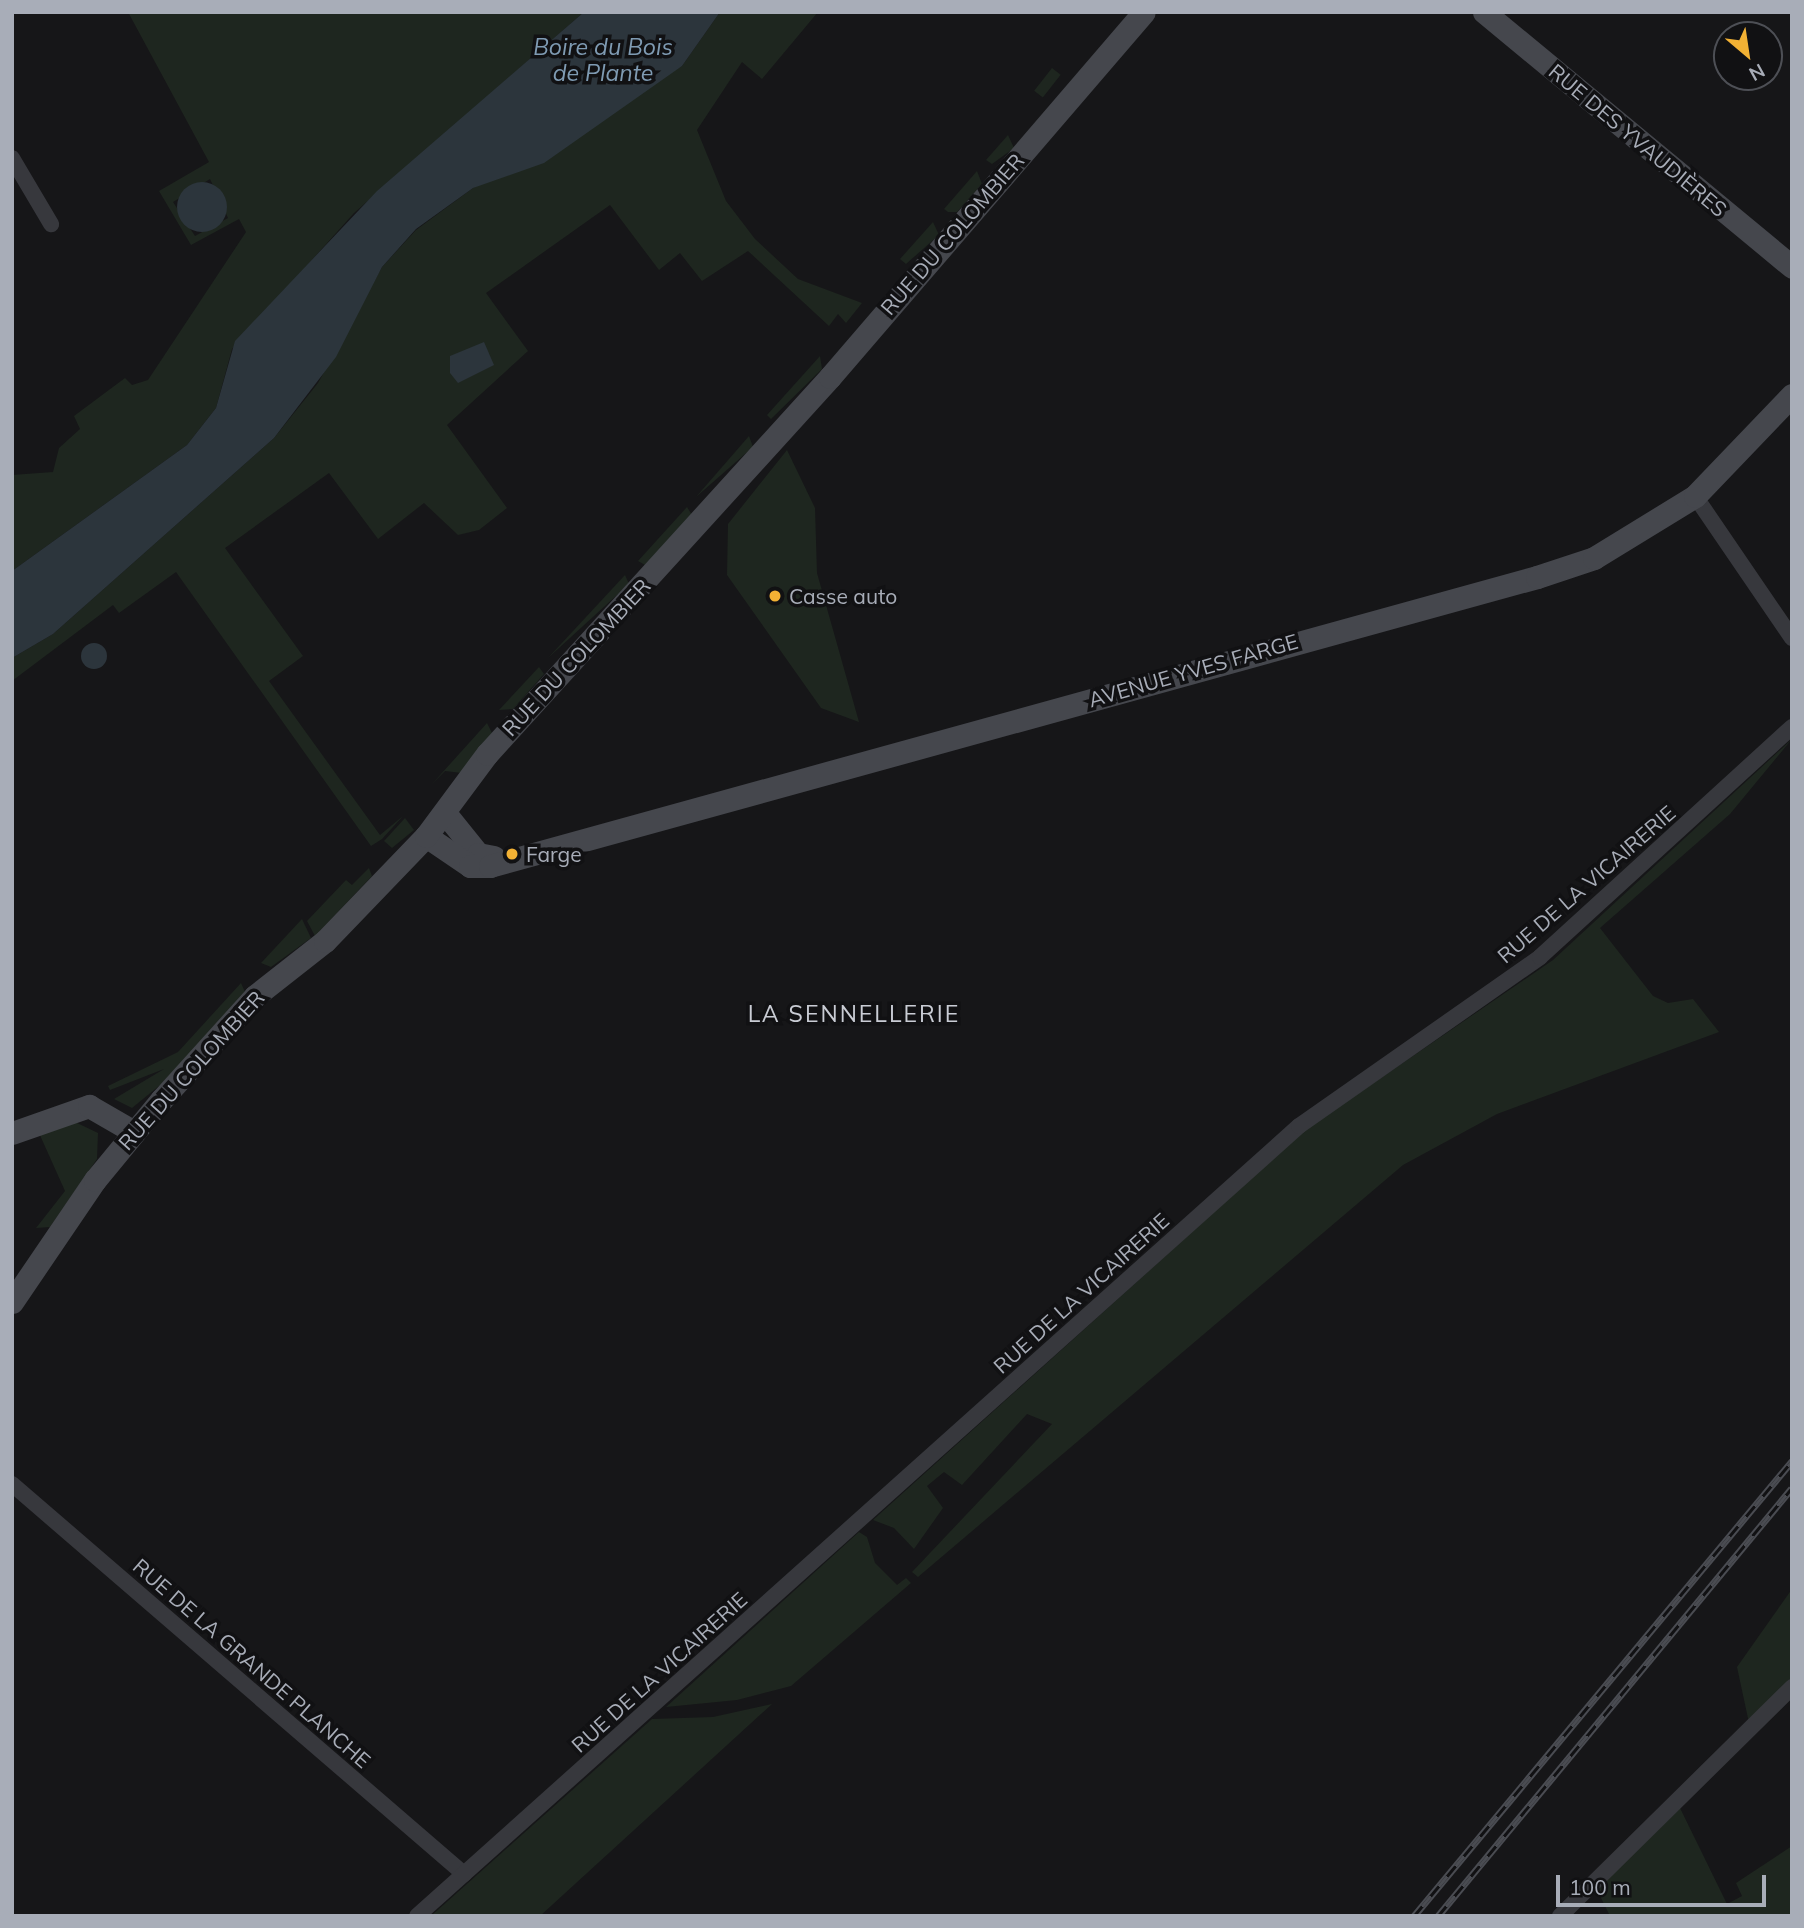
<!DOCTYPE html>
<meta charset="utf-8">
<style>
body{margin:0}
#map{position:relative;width:1804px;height:1928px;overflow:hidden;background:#161618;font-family:Mulish,sans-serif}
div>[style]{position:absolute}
.green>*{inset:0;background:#1e261f;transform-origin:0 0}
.water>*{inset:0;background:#2c353c}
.round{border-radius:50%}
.street>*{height:16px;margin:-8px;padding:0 8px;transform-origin:8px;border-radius:8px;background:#37383d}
.secondary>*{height:23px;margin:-11.5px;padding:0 11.5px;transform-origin:11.5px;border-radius:11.5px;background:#45474d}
.rail>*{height:7px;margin-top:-3.5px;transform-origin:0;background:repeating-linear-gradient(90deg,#111113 0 13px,#4a4c52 0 26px);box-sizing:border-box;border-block:2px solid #4a4c52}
.dots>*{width:19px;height:19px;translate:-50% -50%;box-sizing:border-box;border:4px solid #111113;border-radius:50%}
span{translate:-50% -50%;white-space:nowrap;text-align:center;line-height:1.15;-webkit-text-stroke:7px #111113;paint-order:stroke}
.street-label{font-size:21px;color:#a8adb8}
.poi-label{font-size:21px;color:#a8adb8}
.left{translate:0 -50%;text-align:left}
.water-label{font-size:23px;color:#7f9bb3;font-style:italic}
.neighbourhood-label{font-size:23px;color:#c9ccd4;letter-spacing:2px}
.frame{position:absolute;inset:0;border:14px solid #a8adb8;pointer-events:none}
.north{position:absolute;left:1713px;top:21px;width:70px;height:70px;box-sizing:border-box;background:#111113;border:2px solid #4d4f55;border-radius:50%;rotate:151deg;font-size:19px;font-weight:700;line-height:28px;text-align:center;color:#a8adb8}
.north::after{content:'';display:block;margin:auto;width:24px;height:32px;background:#f2b134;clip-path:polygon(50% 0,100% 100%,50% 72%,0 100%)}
.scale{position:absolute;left:1556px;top:1875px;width:210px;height:32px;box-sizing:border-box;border:4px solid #a8adb8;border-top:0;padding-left:9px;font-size:21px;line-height:24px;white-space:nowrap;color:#a8adb8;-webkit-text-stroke:5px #111113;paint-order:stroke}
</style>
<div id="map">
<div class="green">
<div style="clip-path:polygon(evenodd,128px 12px,584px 12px,354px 213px,232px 349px,216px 408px,187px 445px,12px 571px,12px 475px,53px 472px,59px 448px,80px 429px,74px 416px,125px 378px,132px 385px,148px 380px,246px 232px,239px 219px,191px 245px,159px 191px,209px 162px,128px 12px,210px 179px,228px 218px,195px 236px,173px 202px,210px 179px)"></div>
<div style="clip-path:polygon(720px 12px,818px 12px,762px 79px,742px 62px,697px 130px,726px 201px,755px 239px,798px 279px,862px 303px,846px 323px,838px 314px,829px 326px,748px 251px,702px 281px,680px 253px,659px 270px,610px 205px,486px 293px,528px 351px,447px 425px,507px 508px,479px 530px,458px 535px,424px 503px,378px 539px,329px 473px,225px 548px,303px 656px,269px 681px,380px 835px,403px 816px,382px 839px,371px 846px,176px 572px,119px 613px,113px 605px,12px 681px,12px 658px,53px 634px,274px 438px,318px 383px,382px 267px,416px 230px,473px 188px,682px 66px)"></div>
<div style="left:1052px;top:68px;width:11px;height:29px;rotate:38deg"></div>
<div style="clip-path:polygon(1008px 135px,1014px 148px,992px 164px,986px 160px)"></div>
<div style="clip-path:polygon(977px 171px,982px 184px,957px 212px,948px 212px,944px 209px)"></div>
<div style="clip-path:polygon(933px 222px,939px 235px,906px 264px,900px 259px)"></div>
<div style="clip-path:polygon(820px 356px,822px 369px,771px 419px,767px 415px)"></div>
<div style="clip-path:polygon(749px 436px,753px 447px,696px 497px)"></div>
<div style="clip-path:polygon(787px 450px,815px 508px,817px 573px,859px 722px,821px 708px,727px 575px,728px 524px)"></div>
<div style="clip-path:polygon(687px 507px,692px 515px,645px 565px,638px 561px)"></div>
<div style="clip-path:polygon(625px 575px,629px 584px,548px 658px)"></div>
<div style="clip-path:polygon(539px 667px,544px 674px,513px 709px,499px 710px)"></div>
<div style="clip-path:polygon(487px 723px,492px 733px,462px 773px,445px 771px,432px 784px)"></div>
<div style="clip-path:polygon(1792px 739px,1730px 814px,1600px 928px,1653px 996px,1668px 1003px,1693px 999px,1719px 1032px,1497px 1114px,1403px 1165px,918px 1577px,912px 1572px,1052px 1424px,1027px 1414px,962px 1485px,944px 1472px,927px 1486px,943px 1508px,914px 1549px,894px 1528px,873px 1520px,1305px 1130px,1553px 960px)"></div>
<div style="clip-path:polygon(405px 818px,414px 830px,392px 848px,384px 841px)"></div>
<div style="clip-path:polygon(369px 868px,372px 876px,315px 936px,307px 921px,346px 880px,352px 885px)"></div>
<div style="clip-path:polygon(302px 919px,311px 938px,271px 967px,261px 963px)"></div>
<div style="clip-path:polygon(241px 983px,245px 992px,165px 1081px,132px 1108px,114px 1099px,164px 1069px,110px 1090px,108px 1086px,178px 1052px)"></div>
<div style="clip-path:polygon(75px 1122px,98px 1133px,97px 1159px,50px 1227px,36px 1228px,65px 1191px,39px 1133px)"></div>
<div style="clip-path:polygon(859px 1532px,867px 1537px,875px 1563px,897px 1585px,906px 1578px,911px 1583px,791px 1686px,737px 1700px,666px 1707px)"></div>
<div style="clip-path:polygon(1792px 1589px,1792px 1680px,1749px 1723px,1737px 1667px)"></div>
<div style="clip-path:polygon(772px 1704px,540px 1916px,431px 1916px,652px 1719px,713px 1717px)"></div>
<div style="clip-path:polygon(1680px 1808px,1727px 1904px,1742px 1896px,1736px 1883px,1792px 1846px,1792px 1916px,1610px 1916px,1597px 1890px)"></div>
</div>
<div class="water">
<div style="clip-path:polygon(584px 12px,720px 12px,682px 66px,544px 163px,473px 188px,416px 229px,382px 267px,336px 357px,274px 438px,53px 634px,12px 658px,12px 571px,187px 445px,216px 408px,235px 341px,377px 191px)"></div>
<div class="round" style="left:177px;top:182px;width:50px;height:50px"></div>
<div style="clip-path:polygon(484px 342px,494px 365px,458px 383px,450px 373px,450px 356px)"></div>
<div class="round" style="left:81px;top:643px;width:26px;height:26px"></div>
</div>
<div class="street">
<div style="left:12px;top:158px;width:77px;rotate:59.4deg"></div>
<div style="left:1695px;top:496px;width:172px;rotate:55.7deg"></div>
<div style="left:12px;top:1484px;width:597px;rotate:40.79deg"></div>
<div style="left:417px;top:1916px;width:1184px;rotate:-41.85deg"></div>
<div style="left:1299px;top:1126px;width:294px;rotate:-35deg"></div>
<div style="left:1540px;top:957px;width:341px;rotate:-42.4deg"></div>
<div style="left:1560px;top:1916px;width:326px;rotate:-44.6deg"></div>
</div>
<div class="secondary">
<div style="left:1484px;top:12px;width:400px;rotate:39.6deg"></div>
<div style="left:445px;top:813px;width:53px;rotate:51.2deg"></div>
<div style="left:478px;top:854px;width:16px;rotate:11deg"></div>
<div style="left:426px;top:836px;width:53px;rotate:34.3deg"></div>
<div style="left:470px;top:866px;width:20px"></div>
<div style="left:490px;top:866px;width:1086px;rotate:-15.43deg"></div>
<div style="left:1537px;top:577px;width:60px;rotate:-18.4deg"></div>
<div style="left:1594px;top:558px;width:119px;rotate:-31.5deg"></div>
<div style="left:1695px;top:496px;width:140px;rotate:-46.2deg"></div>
<div style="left:12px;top:1133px;width:82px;rotate:-19.3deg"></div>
<div style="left:89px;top:1106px;width:52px;rotate:30deg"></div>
<div style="left:12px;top:1302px;width:148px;rotate:-55.8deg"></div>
<div style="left:95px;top:1180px;width:104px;rotate:-50.5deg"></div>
<div style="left:161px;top:1100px;width:140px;rotate:-47.9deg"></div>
<div style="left:255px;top:996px;width:89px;rotate:-38.2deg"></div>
<div style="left:325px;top:941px;width:146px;rotate:-46.1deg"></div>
<div style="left:426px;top:836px;width:102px;rotate:-53.4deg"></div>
<div style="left:487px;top:754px;width:510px;rotate:-47.7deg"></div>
<div style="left:830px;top:377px;width:481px;rotate:-49.3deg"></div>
</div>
<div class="rail">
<div style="left:1414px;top:1916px;width:592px;rotate:-50.28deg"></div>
<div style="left:1438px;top:1916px;width:555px;rotate:-50.41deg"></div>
</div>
<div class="dots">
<div style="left:775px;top:596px;background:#f2b134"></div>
<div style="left:512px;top:854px;background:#f2b134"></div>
</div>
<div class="street-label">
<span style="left:1638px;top:140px;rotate:40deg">RUE DES YVAUDIÈRES</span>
<span style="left:952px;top:234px;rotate:-49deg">RUE DU COLOMBIER</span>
<span style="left:576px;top:657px;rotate:-47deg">RUE DU COLOMBIER</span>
<span style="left:1193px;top:670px;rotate:-16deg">AVENUE YVES FARGE</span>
<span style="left:1586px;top:884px;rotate:-41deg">RUE DE LA VICAIRERIE</span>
<span style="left:191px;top:1070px;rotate:-48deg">RUE DU COLOMBIER</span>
<span style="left:1081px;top:1293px;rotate:-42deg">RUE DE LA VICAIRERIE</span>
<span style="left:252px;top:1663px;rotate:41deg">RUE DE LA GRANDE PLANCHE</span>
<span style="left:659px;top:1672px;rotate:-42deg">RUE DE LA VICAIRERIE</span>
</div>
<div class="poi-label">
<span class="left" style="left:789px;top:596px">Casse auto</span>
<span class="left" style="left:526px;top:854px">Farge</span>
</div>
<div class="water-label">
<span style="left:603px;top:60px">Boire du Bois<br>de Plante</span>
</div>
<div class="neighbourhood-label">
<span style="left:854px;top:1014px">LA SENNELLERIE</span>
</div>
<div class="frame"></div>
<div class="north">N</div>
<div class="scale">100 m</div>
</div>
